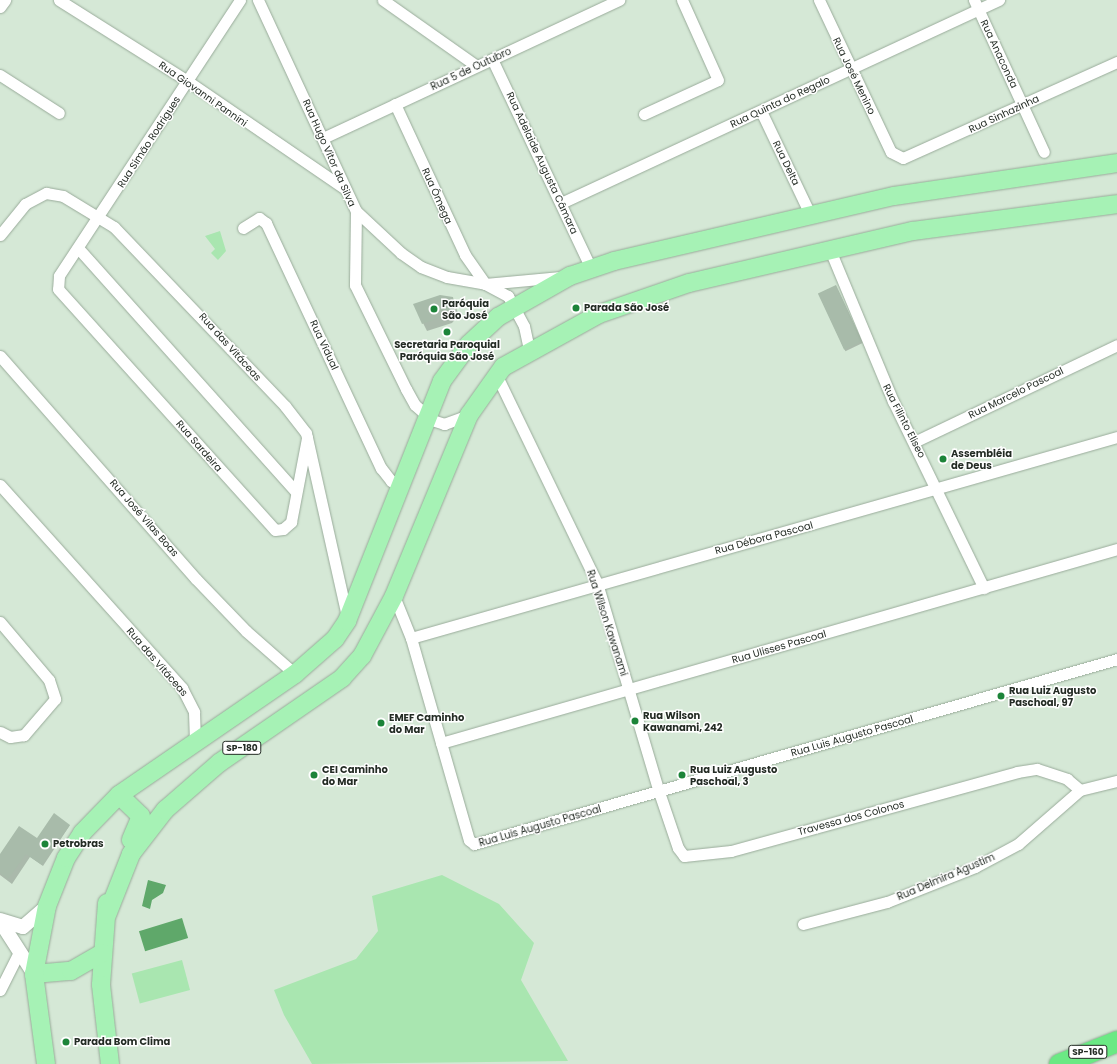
<!DOCTYPE html>
<meta charset="utf-8">
<style>
body{margin:0}
#map{position:relative;width:1117px;height:1064px;overflow:hidden;background:#d5e8d6;font-family:Poppins,sans-serif}
div>[style]{position:absolute}
.green>*{inset:0;background:#a9e6b0;transform-origin:0 0}
.water>*{inset:0;background:#5fa86a;transform-origin:0 0}
.shadow>*{inset:0;background:#0003;transform-origin:0 0}
.building>*{inset:0;background:#a8bbaa;transform-origin:0 0}
.roads{filter:drop-shadow(0 0 1px #99ab9a) drop-shadow(0 0 1px #99ab9a)}
.minor>*{height:11px;margin:-5.5px;padding:0 5.5px;transform-origin:5.5px;border-radius:5.5px;background:#fff}
.tertiary>*{height:14px;margin:-7px;padding:0 7px;transform-origin:7px;border-radius:7px;background:#fff}
.primary>*{height:18px;margin:-9px;padding:0 9px;transform-origin:9px;border-radius:9px;background:#a6f2b5}
.motorway>*{height:21px;margin:-10.5px;padding:0 10.5px;transform-origin:10.5px;border-radius:10.5px;background:#6be984}
.dots>*{width:11px;height:11px;translate:-50% -50%;box-sizing:border-box;border:2px solid #fff;border-radius:50%}
span{translate:-50% -50%;white-space:nowrap;text-align:center;line-height:1.15;-webkit-text-stroke:3px #fff;paint-order:stroke}
.shield-label span{padding:1px 3px;background:#fff;border:1px solid;border-radius:3px;-webkit-text-stroke-width:0}
.shield-label{font-size:9px;color:#242c25;font-weight:700}
.street-label{font-size:10px;color:#242c25}
.poi-label{font-size:10px;color:#242c25;font-weight:700}
.left{translate:0 -50%;text-align:left}
</style>
<div id="map">
<div class="green">
<div style="clip-path:polygon(220px 231px,226px 251px,218px 260px,211px 253px,215px 249px,205px 236px)"></div>
<div style="clip-path:polygon(442px 875px,499px 904px,534px 943px,521px 980px,568px 1061px,312px 1064px,284px 1015px,274px 990px,356px 959px,378px 931px,372px 896px)"></div>
<div style="left:182px;top:960px;width:31px;height:52px;rotate:75deg"></div>
</div>
<div class="water">
<div style="clip-path:polygon(148px 880px,166px 885px,163px 893px,152px 900px,150px 909px,142px 906px)"></div>
<div style="left:182px;top:918px;width:21px;height:45px;rotate:73deg"></div>
</div>
<div class="shadow">
<div style="left:836px;top:286px;width:63px;height:19px;rotate:65deg"></div>
<div style="clip-path:polygon(452px 298px,459px 315px,452px 323px,427px 331px,423px 323px)"></div>
<div style="clip-path:polygon(70px 825px,43px 866px,30px 857px,12px 884px,0 875px,0 855px)"></div>
</div>
<div class="building">
<div style="left:836px;top:285px;width:62px;height:20px;rotate:65deg"></div>
<div style="clip-path:polygon(440px 295px,453px 297px,455px 307px,448px 315px,422px 324px,413px 304px)"></div>
<div style="clip-path:polygon(54px 813px,70px 825px,42px 865px,26px 854px,8px 879px,0 873px,0 854px,19px 826px,37px 838px)"></div>
</div>
<div class="roads">
<div class="minor">
<div style="left:59px;top:0;width:154px;rotate:32.2deg"></div>
<div style="left:189px;top:82px;width:189px;rotate:34.4deg"></div>
<div style="left:240px;top:0;width:330px;rotate:123.3deg"></div>
<div style="left:59px;top:276px;width:13px;rotate:94deg"></div>
<div style="left:58px;top:289px;width:324px;rotate:48deg"></div>
<div style="left:275px;top:530px;width:8px;rotate:-7deg"></div>
<div style="left:283px;top:529px;width:11px;rotate:-41deg"></div>
<div style="left:291px;top:522px;width:86px;rotate:-79.2deg"></div>
<div style="left:258px;top:0;width:233px;rotate:65.1deg"></div>
<div style="left:356px;top:211px;width:62px;rotate:43deg"></div>
<div style="left:401px;top:253px;width:24px;rotate:35deg"></div>
<div style="left:421px;top:267px;width:28px;rotate:21deg"></div>
<div style="left:447px;top:277px;width:39px;rotate:10deg"></div>
<div style="left:485px;top:284px;width:76px;rotate:-5.3deg"></div>
<div style="left:383px;top:0;width:113px;rotate:35.2deg"></div>
<div style="left:819px;top:0;width:168px;rotate:64.7deg"></div>
<div style="left:891px;top:152px;width:13px;rotate:27deg"></div>
<div style="left:903px;top:158px;width:235px;rotate:-24.2deg"></div>
<div style="left:974px;top:0;width:167px;rotate:65.3deg"></div>
<div style="left:0;top:7px;width:9px;rotate:-54deg"></div>
<div style="left:492px;top:59px;width:231px;rotate:64.7deg"></div>
<div style="left:0;top:75px;width:70px;rotate:32.8deg"></div>
<div style="left:395px;top:104px;width:166px;rotate:65.1deg"></div>
<div style="left:465px;top:255px;width:35px;rotate:55deg"></div>
<div style="left:485px;top:284px;width:26px;rotate:28deg"></div>
<div style="left:508px;top:296px;width:34px;rotate:62deg"></div>
<div style="left:524px;top:326px;width:25px;rotate:78deg"></div>
<div style="left:761px;top:111px;width:114px;rotate:64.6deg"></div>
<div style="left:644px;top:114px;width:81px;rotate:-24.7deg"></div>
<div style="left:718px;top:80px;width:88px;rotate:-114.2deg"></div>
<div style="left:323px;top:138px;width:327px;rotate:-25deg"></div>
<div style="left:561px;top:203px;width:483px;rotate:-24.9deg"></div>
<div style="left:356px;top:211px;width:74px;rotate:90.8deg"></div>
<div style="left:355px;top:285px;width:116px;rotate:63.9deg"></div>
<div style="left:406px;top:389px;width:18px;rotate:61deg"></div>
<div style="left:415px;top:405px;width:23px;rotate:41deg"></div>
<div style="left:432px;top:420px;width:13px;rotate:18deg"></div>
<div style="left:444px;top:424px;width:27px;rotate:-20deg"></div>
<div style="left:243px;top:228px;width:19px;rotate:-32deg"></div>
<div style="left:259px;top:218px;width:9px;rotate:36deg"></div>
<div style="left:266px;top:223px;width:271px;rotate:64.9deg"></div>
<div style="left:381px;top:468px;width:16px;rotate:52deg"></div>
<div style="left:391px;top:481px;width:11px;rotate:27deg"></div>
<div style="left:0;top:235px;width:40px;rotate:-51deg"></div>
<div style="left:25px;top:204px;width:24px;rotate:-28deg"></div>
<div style="left:46px;top:193px;width:17px;rotate:10deg"></div>
<div style="left:63px;top:196px;width:60px;rotate:31.3deg"></div>
<div style="left:114px;top:227px;width:248px;rotate:46.3deg"></div>
<div style="left:285px;top:406px;width:34px;rotate:52deg"></div>
<div style="left:306px;top:433px;width:188px;rotate:77.4deg"></div>
<div style="left:78px;top:248px;width:327px;rotate:48.2deg"></div>
<div style="left:830px;top:250px;width:164px;rotate:67.4deg"></div>
<div style="left:893px;top:401px;width:208px;rotate:64.1deg"></div>
<div style="left:0;top:356px;width:297px;rotate:48.7deg"></div>
<div style="left:196px;top:579px;width:72px;rotate:46.1deg"></div>
<div style="left:246px;top:631px;width:65px;rotate:41.3deg"></div>
<div style="left:496px;top:374px;width:232px;rotate:64.2deg"></div>
<div style="left:597px;top:583px;width:218px;rotate:73.5deg"></div>
<div style="left:659px;top:792px;width:59px;rotate:71.3deg"></div>
<div style="left:678px;top:848px;width:10px;rotate:53deg"></div>
<div style="left:684px;top:856px;width:47px;rotate:-6.1deg"></div>
<div style="left:731px;top:851px;width:297px;rotate:-15.4deg"></div>
<div style="left:1017px;top:772px;width:20px;rotate:-9deg"></div>
<div style="left:1037px;top:769px;width:32px;rotate:18deg"></div>
<div style="left:1067px;top:779px;width:17px;rotate:40deg"></div>
<div style="left:914px;top:442px;width:225px;rotate:-25.5deg"></div>
<div style="left:0;top:485px;width:273px;rotate:48.1deg"></div>
<div style="left:182px;top:688px;width:27px;rotate:63deg"></div>
<div style="left:194px;top:712px;width:29px;rotate:88deg"></div>
<div style="left:394px;top:596px;width:45px;rotate:68deg"></div>
<div style="left:411px;top:638px;width:210px;rotate:74deg"></div>
<div style="left:469px;top:840px;width:6px;rotate:39deg"></div>
<div style="left:474px;top:844px;width:669px;rotate:-16.05deg"></div>
<div style="left:0;top:622px;width:76px;rotate:49.8deg"></div>
<div style="left:49px;top:680px;width:20px;rotate:72deg"></div>
<div style="left:55px;top:699px;width:48px;rotate:130.7deg"></div>
<div style="left:24px;top:735px;width:14px;rotate:172deg"></div>
<div style="left:10px;top:737px;width:11px;rotate:-153deg"></div>
<div style="left:411px;top:638px;width:734px;rotate:-15.89deg"></div>
<div style="left:441px;top:743px;width:703px;rotate:-16.01deg"></div>
<div style="left:803px;top:924px;width:87px;rotate:-14.7deg"></div>
<div style="left:887px;top:902px;width:95px;rotate:-21.7deg"></div>
<div style="left:975px;top:867px;width:49px;rotate:-28.1deg"></div>
<div style="left:1018px;top:844px;width:82px;rotate:-41.1deg"></div>
<div style="left:1080px;top:790px;width:38px;rotate:-14deg"></div>
<div style="left:0;top:990px;width:42px;rotate:-63.4deg"></div>
</div>
<div class="tertiary">
<div style="left:0;top:920px;width:24px;rotate:17deg"></div>
<div style="left:23px;top:927px;width:32px;rotate:-41deg"></div>
<div style="left:0;top:921px;width:63px;rotate:57.3deg"></div>
</div>
<div class="primary">
<div style="left:119px;top:795px;width:30px;rotate:44deg"></div>
<div style="left:141px;top:816px;width:26px;rotate:113deg"></div>
<div style="left:107px;top:903px;width:82px;rotate:94.2deg"></div>
<div style="left:101px;top:985px;width:80px;rotate:83.5deg"></div>
<div style="left:107px;top:915px;width:66px;rotate:-68.5deg"></div>
<div style="left:131px;top:854px;width:56px;rotate:-52.3deg"></div>
<div style="left:165px;top:810px;width:72px;rotate:-41deg"></div>
<div style="left:219px;top:763px;width:150px;rotate:-34.6deg"></div>
<div style="left:342px;top:678px;width:30px;rotate:-48deg"></div>
<div style="left:362px;top:656px;width:68px;rotate:-61.9deg"></div>
<div style="left:394px;top:596px;width:196px;rotate:-67.5deg"></div>
<div style="left:469px;top:415px;width:59px;rotate:-54.7deg"></div>
<div style="left:503px;top:367px;width:110px;rotate:-28.9deg"></div>
<div style="left:599px;top:314px;width:95px;rotate:-19deg"></div>
<div style="left:689px;top:283px;width:230px;rotate:-13.1deg"></div>
<div style="left:913px;top:231px;width:206px;rotate:-7.5deg"></div>
<div style="left:34px;top:974px;width:37px;rotate:-5deg"></div>
<div style="left:71px;top:971px;width:36px;rotate:-30deg"></div>
<div style="left:46px;top:1064px;width:91px;rotate:-97.6deg"></div>
<div style="left:34px;top:974px;width:69px;rotate:-79.2deg"></div>
<div style="left:47px;top:906px;width:52px;rotate:-68.4deg"></div>
<div style="left:66px;top:858px;width:30px;rotate:-57deg"></div>
<div style="left:82px;top:833px;width:53px;rotate:-45.8deg"></div>
<div style="left:119px;top:795px;width:214px;rotate:-34.5deg"></div>
<div style="left:295px;top:674px;width:53px;rotate:-41.2deg"></div>
<div style="left:335px;top:639px;width:22px;rotate:-56deg"></div>
<div style="left:347px;top:621px;width:258px;rotate:-68.4deg"></div>
<div style="left:442px;top:381px;width:46px;rotate:-53.9deg"></div>
<div style="left:469px;top:344px;width:40px;rotate:-43deg"></div>
<div style="left:498px;top:317px;width:83px;rotate:-29.7deg"></div>
<div style="left:570px;top:276px;width:46px;rotate:-18.8deg"></div>
<div style="left:614px;top:261px;width:287px;rotate:-13.1deg"></div>
<div style="left:894px;top:196px;width:225px;rotate:-8.4deg"></div>
</div>
<div class="motorway">
<div style="left:1059px;top:1064px;width:62px;rotate:-21.6deg"></div>
</div>
</div>
<div class="dots">
<div style="left:576px;top:308px;background:#1c8439"></div>
<div style="left:434px;top:309px;background:#1c8439"></div>
<div style="left:447px;top:332px;background:#1c8439"></div>
<div style="left:943px;top:459px;background:#1c8439"></div>
<div style="left:1001px;top:696px;background:#1c8439"></div>
<div style="left:635px;top:721px;background:#1c8439"></div>
<div style="left:381px;top:723px;background:#1c8439"></div>
<div style="left:314px;top:775px;background:#1c8439"></div>
<div style="left:682px;top:775px;background:#1c8439"></div>
<div style="left:45px;top:844px;background:#1c8439"></div>
<div style="left:66px;top:1042px;background:#1c8439"></div>
</div>
<div class="shield-label">
<span style="left:242px;top:748px">SP-180</span>
<span style="left:1088px;top:1052px">SP-160</span>
</div>
<div class="street-label">
<span style="left:999px;top:54px;rotate:65deg">Rua Anaconda</span>
<span style="left:471px;top:69px;rotate:-25deg">Rua 5 de Outubro</span>
<span style="left:854px;top:76px;rotate:64deg">Rua José Menino</span>
<span style="left:203px;top:94px;rotate:35deg">Rua Giovanni Pannini</span>
<span style="left:780px;top:102px;rotate:-25deg">Rua Quinta do Regalo</span>
<span style="left:1004px;top:114px;rotate:-25deg">Rua Sinhazinha</span>
<span style="left:149px;top:142px;rotate:-57deg">Rua Simão Rodrigues</span>
<span style="left:329px;top:153px;rotate:66deg">Rua Hugo Vitor da Silva</span>
<span style="left:542px;top:163px;rotate:65deg">Rua Adelaide Augusta Câmara</span>
<span style="left:786px;top:163px;rotate:64deg">Rua Delta</span>
<span style="left:437px;top:196px;rotate:66deg">Rua Ômega</span>
<span style="left:324px;top:345px;rotate:65deg">Rua Vidual</span>
<span style="left:230px;top:347px;rotate:48deg">Rua das Vitáceas</span>
<span style="left:1016px;top:393px;rotate:-26deg">Rua Marcelo Pascoal</span>
<span style="left:904px;top:421px;rotate:63deg">Rua Filinto Eliseo</span>
<span style="left:199px;top:446px;rotate:49deg">Rua Sardeira</span>
<span style="left:144px;top:518px;rotate:49deg">Rua José Vilas Boas</span>
<span style="left:764px;top:538px;rotate:-15deg">Rua Débora Pascoal</span>
<span style="left:607px;top:623px;rotate:72deg">Rua Wilson Kawanami</span>
<span style="left:779px;top:647px;rotate:-16deg">Rua Ulisses Pascoal</span>
<span style="left:157px;top:662px;rotate:49deg">Rua das Vitáceas</span>
<span style="left:852px;top:736px;rotate:-16deg">Rua Luis Augusto Pascoal</span>
<span style="left:851px;top:818px;rotate:-15deg">Travessa dos Colonos</span>
<span style="left:540px;top:826px;rotate:-16deg">Rua Luis Augusto Pascoal</span>
<span style="left:946px;top:877px;rotate:-23deg">Rua Delmira Agustim</span>
</div>
<div class="poi-label">
<span class="left" style="left:442px;top:309px">Paróquia<br>São José</span>
<span class="left" style="left:584px;top:308px">Parada São José</span>
<span style="left:447px;top:350px">Secretaria Paroquial<br>Paróquia São José</span>
<span class="left" style="left:951px;top:459px">Assembléia<br>de Deus</span>
<span class="left" style="left:1009px;top:696px">Rua Luiz Augusto<br>Paschoal, 97</span>
<span class="left" style="left:643px;top:721px">Rua Wilson<br>Kawanami, 242</span>
<span class="left" style="left:389px;top:723px">EMEF Caminho<br>do Mar</span>
<span class="left" style="left:322px;top:775px">CEI Caminho<br>do Mar</span>
<span class="left" style="left:690px;top:775px">Rua Luiz Augusto<br>Paschoal, 3</span>
<span class="left" style="left:53px;top:844px">Petrobras</span>
<span class="left" style="left:74px;top:1042px">Parada Bom Clima</span>
</div>
</div>
